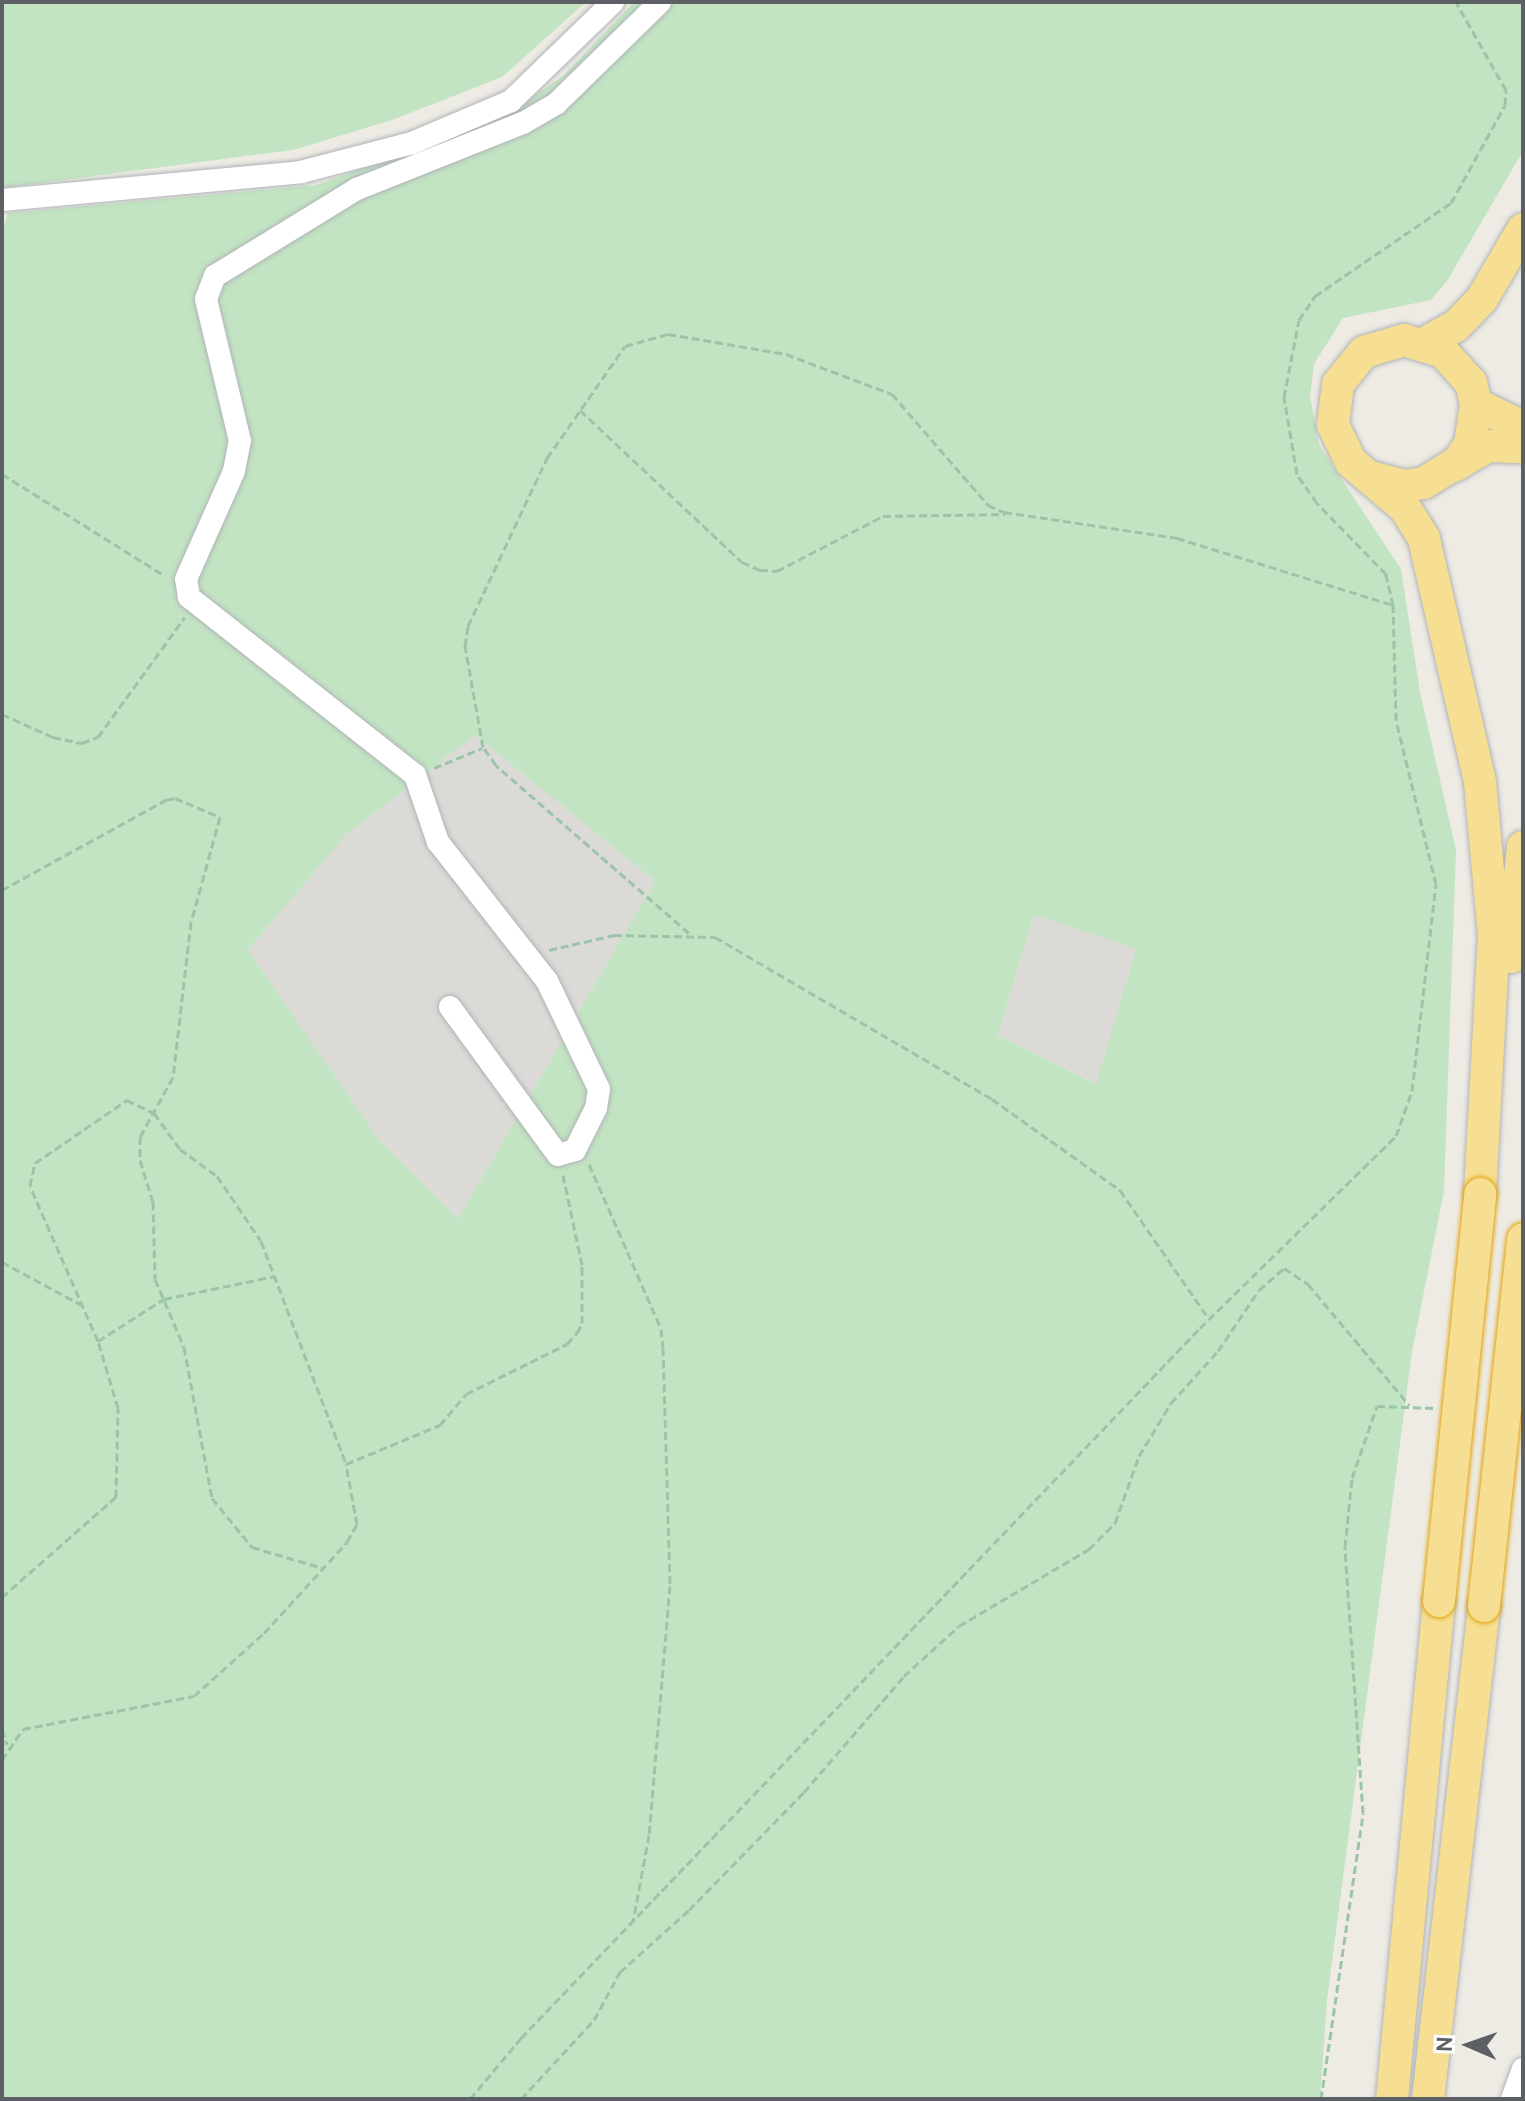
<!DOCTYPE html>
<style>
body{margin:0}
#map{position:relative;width:1525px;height:2101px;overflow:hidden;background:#edebe4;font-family:Cabin,sans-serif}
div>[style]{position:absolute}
.industrial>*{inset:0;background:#dcdad6}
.green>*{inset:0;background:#c2e4c2}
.path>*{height:3px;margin-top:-1.5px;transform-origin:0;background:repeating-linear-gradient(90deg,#9cc4a8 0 8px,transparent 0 12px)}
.roads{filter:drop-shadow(0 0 2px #b1b4b8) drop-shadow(0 0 2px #b1b4b8)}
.minor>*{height:22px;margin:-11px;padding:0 11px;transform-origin:11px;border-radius:11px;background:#fff}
.highway>*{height:32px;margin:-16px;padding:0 16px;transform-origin:16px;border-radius:16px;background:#f6de92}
.bridges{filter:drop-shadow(0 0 2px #e3a40e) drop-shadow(0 0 2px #e3a40e)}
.highway-bridge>*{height:32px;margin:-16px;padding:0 16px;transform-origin:16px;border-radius:16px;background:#f6de92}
span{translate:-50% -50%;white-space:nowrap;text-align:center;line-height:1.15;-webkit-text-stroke:7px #fff;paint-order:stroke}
.frame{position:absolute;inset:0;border:4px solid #5c5f63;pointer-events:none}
.north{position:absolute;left:1429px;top:2005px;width:80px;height:80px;-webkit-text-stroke:6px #fff;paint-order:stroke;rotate:272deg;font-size:22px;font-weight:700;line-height:32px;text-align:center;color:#5c5f63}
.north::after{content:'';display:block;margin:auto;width:28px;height:36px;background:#5c5f63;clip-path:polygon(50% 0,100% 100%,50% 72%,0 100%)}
</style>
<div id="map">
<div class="industrial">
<div style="clip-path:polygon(475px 735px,655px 881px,458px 1219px,380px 1141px,248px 950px,347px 834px)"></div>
<div style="clip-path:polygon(1034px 915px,1136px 949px,1097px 1084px,998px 1035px)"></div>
</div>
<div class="green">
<div style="clip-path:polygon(2px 2px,586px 2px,502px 77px,392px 120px,293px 150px,2px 188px)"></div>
<div style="clip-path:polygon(evenodd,634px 2px,1523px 2px,1523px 151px,1447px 281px,1431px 300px,1343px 318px,1314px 364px,1310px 396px,1319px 445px,1401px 569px,1420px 692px,1456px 850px,1444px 1191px,1412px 1352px,1327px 2000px,1320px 2099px,2px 2099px,2px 232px,8px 213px,316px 185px,498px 120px,563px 76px,634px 2px,475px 735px,655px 881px,458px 1219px,380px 1141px,248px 950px,347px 834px,475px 735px,634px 2px,1034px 915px,1136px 949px,1096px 1084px,998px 1035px,1034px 915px)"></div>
</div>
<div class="path">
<div style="left:580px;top:410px;width:222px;rotate:43.2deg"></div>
<div style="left:742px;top:562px;width:20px;rotate:24deg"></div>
<div style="left:760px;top:570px;width:17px;rotate:3deg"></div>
<div style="left:777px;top:571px;width:119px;rotate:-27.4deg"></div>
<div style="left:883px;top:516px;width:122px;rotate:-0.9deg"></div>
<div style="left:2px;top:474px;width:192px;rotate:32deg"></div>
<div style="left:2px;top:714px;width:56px;rotate:24.3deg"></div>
<div style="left:53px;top:737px;width:30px;rotate:12deg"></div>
<div style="left:82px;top:743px;width:17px;rotate:-21deg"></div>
<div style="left:98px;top:737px;width:148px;rotate:-54.1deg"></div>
<div style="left:434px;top:768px;width:52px;rotate:-22.6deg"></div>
<div style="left:2px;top:890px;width:187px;rotate:-28.8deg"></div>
<div style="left:166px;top:800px;width:9px;rotate:-13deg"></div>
<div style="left:175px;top:798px;width:49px;rotate:22.9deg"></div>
<div style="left:220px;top:817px;width:109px;rotate:105.4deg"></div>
<div style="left:191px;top:922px;width:156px;rotate:96.6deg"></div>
<div style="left:173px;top:1077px;width:68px;rotate:118.8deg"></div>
<div style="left:140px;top:1137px;width:23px;rotate:90deg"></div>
<div style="left:140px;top:1160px;width:44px;rotate:72.8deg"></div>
<div style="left:153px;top:1202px;width:77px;rotate:88.5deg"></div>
<div style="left:155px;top:1279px;width:74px;rotate:66.9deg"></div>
<div style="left:184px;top:1347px;width:154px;rotate:79.5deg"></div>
<div style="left:212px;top:1498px;width:63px;rotate:50.8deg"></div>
<div style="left:252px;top:1547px;width:74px;rotate:16.5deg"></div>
<div style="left:689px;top:933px;width:256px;rotate:-139deg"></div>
<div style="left:496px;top:765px;width:22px;rotate:-126deg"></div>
<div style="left:483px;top:747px;width:103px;rotate:-100.1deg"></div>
<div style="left:465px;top:646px;width:20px;rotate:-81deg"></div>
<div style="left:468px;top:626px;width:186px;rotate:-64.8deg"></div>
<div style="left:547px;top:458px;width:136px;rotate:-55.1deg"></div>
<div style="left:625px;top:346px;width:45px;rotate:-15.6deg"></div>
<div style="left:668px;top:334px;width:120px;rotate:9.6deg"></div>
<div style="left:786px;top:354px;width:113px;rotate:20.7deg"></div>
<div style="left:892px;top:394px;width:147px;rotate:49.1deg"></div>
<div style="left:988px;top:505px;width:17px;rotate:24deg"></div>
<div style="left:1004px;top:512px;width:175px;rotate:8.5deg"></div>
<div style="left:1177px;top:538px;width:226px;rotate:17.2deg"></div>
<div style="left:549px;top:950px;width:67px;rotate:-13deg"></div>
<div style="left:614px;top:935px;width:101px;rotate:1.1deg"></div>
<div style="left:715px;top:937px;width:321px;rotate:30.3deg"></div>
<div style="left:992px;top:1099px;width:157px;rotate:35.4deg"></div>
<div style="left:1120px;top:1190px;width:157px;rotate:55.4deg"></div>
<div style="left:589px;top:1164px;width:180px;rotate:66.4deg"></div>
<div style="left:661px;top:1329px;width:19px;rotate:84deg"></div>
<div style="left:663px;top:1348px;width:238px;rotate:88.3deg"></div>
<div style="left:670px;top:1586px;width:250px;rotate:94.8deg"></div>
<div style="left:649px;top:1835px;width:88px;rotate:100.4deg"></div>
<div style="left:2px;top:1262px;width:91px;rotate:28.3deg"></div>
<div style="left:98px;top:1341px;width:78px;rotate:-32.5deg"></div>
<div style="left:164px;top:1299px;width:113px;rotate:-11.7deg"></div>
<div style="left:2px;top:1597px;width:152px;rotate:-41.3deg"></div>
<div style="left:116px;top:1497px;width:89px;rotate:-88.7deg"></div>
<div style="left:118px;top:1408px;width:70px;rotate:-106.6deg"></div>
<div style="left:98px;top:1341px;width:169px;rotate:-113.7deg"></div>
<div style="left:30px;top:1186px;width:24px;rotate:-78deg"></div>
<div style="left:35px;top:1163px;width:112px;rotate:-34.4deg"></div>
<div style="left:127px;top:1100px;width:30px;rotate:26deg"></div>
<div style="left:154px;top:1113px;width:44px;rotate:54.2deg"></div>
<div style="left:180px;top:1149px;width:46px;rotate:36.1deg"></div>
<div style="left:217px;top:1176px;width:78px;rotate:55.9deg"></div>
<div style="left:261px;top:1241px;width:239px;rotate:69.1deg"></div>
<div style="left:2px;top:1729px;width:16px;rotate:72deg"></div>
<div style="left:2px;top:1760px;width:37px;rotate:-56deg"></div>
<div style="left:23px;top:1729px;width:174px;rotate:-10.9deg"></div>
<div style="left:194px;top:1696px;width:94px;rotate:-42deg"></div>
<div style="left:264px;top:1633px;width:123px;rotate:-47.6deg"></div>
<div style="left:347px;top:1542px;width:21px;rotate:-61deg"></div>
<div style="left:357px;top:1524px;width:61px;rotate:-100.4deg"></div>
<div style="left:346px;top:1464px;width:102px;rotate:-22.5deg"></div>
<div style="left:440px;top:1425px;width:40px;rotate:-50deg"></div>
<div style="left:466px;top:1394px;width:113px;rotate:-26.3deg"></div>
<div style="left:567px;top:1344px;width:15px;rotate:-48deg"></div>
<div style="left:577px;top:1333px;width:11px;rotate:-63deg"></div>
<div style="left:582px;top:1323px;width:58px;rotate:-90deg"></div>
<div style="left:582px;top:1265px;width:92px;rotate:-101.9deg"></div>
<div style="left:470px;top:2099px;width:80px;rotate:-50.1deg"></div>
<div style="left:521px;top:2038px;width:982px;rotate:-46.28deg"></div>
<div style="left:1200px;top:1328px;width:274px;rotate:-44.4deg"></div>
<div style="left:1396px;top:1136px;width:48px;rotate:-70.4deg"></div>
<div style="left:1412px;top:1091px;width:208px;rotate:-83.4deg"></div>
<div style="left:1436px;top:884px;width:169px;rotate:-103.7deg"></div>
<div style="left:1396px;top:720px;width:115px;rotate:-91.5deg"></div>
<div style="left:1393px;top:605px;width:32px;rotate:-103deg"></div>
<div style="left:1386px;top:574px;width:99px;rotate:-134.2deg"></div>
<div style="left:1317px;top:503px;width:35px;rotate:-125deg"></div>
<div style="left:1297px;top:474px;width:78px;rotate:-99.6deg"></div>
<div style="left:1284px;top:397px;width:78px;rotate:-79deg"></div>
<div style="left:1299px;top:320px;width:29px;rotate:-56deg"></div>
<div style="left:1315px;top:296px;width:165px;rotate:-34.4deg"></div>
<div style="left:1451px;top:203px;width:112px;rotate:-61.1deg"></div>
<div style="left:1505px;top:105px;width:15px;rotate:-86deg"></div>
<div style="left:1506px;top:90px;width:101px;rotate:-119.6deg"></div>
<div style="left:521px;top:2099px;width:108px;rotate:-47.3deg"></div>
<div style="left:594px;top:2020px;width:55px;rotate:-61.6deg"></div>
<div style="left:620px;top:1972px;width:93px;rotate:-41.9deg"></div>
<div style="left:689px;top:1910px;width:165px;rotate:-45.7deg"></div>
<div style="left:804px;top:1792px;width:153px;rotate:-49.2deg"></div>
<div style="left:904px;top:1676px;width:74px;rotate:-42.3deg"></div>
<div style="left:959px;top:1626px;width:151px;rotate:-30.6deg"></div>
<div style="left:1089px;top:1549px;width:37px;rotate:-45deg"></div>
<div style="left:1115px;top:1523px;width:71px;rotate:-70.3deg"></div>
<div style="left:1139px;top:1456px;width:62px;rotate:-58.9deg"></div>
<div style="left:1171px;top:1403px;width:70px;rotate:-47.9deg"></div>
<div style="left:1218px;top:1351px;width:73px;rotate:-56.1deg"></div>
<div style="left:1259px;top:1290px;width:33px;rotate:-41deg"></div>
<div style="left:1284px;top:1268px;width:29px;rotate:34deg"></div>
<div style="left:1308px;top:1284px;width:158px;rotate:50.1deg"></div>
<div style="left:1321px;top:2099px;width:289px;rotate:-81.6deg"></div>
<div style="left:1363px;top:1813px;width:267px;rotate:-93.9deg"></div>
<div style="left:1345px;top:1547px;width:69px;rotate:-84.2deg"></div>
<div style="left:1352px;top:1478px;width:76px;rotate:-70.9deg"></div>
<div style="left:1377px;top:1406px;width:58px;rotate:2deg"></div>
</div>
<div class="roads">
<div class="minor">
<div style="left:2px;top:200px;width:300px;rotate:-5.3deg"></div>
<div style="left:301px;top:172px;width:115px;rotate:-14.6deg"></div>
<div style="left:412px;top:143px;width:108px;rotate:-23deg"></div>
<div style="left:511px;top:101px;width:142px;rotate:-44.1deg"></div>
<div style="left:450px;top:1007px;width:183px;rotate:53.9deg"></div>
<div style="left:558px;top:1155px;width:18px;rotate:-16deg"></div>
<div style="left:575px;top:1150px;width:47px;rotate:-63.4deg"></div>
<div style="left:596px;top:1108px;width:19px;rotate:-81deg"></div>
<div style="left:599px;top:1089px;width:120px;rotate:-115.7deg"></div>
<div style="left:547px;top:981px;width:177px;rotate:-128.1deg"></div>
<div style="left:438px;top:842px;width:71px;rotate:-108.9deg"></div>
<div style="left:415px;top:775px;width:288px;rotate:-141.8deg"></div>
<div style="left:189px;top:597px;width:18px;rotate:-99deg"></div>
<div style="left:186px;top:579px;width:118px;rotate:-66deg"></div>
<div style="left:234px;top:471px;width:31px;rotate:-79deg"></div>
<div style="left:240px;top:441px;width:146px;rotate:-103.5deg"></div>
<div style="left:206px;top:299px;width:25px;rotate:-69deg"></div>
<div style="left:215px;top:276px;width:167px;rotate:-31.5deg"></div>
<div style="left:357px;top:189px;width:179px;rotate:-21.7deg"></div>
<div style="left:523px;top:123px;width:39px;rotate:-30deg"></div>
<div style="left:557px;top:103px;width:144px;rotate:-44.4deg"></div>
<div style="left:1512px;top:2099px;width:32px;rotate:-70deg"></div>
</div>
<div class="highway">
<div style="left:1425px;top:343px;width:35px;rotate:-29deg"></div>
<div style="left:1456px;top:326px;width:37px;rotate:-46deg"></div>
<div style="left:1482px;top:299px;width:81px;rotate:-59.6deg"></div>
<div style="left:1476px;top:404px;width:52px;rotate:26.1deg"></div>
<div style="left:1454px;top:466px;width:39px;rotate:-31deg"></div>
<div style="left:1487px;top:446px;width:36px;rotate:2deg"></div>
<div style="left:1367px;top:476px;width:39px;rotate:15deg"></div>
<div style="left:1405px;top:486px;width:19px;rotate:-9deg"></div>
<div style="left:1424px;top:483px;width:40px;rotate:-32deg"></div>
<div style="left:1458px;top:462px;width:22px;rotate:-56deg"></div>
<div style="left:1470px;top:444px;width:40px;rotate:-81.5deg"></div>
<div style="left:1476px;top:404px;width:22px;rotate:-103deg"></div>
<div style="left:1471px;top:383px;width:42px;rotate:-132.1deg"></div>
<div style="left:1443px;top:352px;width:41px;rotate:-162.9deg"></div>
<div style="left:1404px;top:340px;width:42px;rotate:163.3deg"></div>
<div style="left:1364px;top:352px;width:41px;rotate:129.1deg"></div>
<div style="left:1338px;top:384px;width:41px;rotate:97deg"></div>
<div style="left:1333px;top:425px;width:41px;rotate:64.1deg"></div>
<div style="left:1351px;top:462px;width:71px;rotate:40.4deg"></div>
<div style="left:1405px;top:508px;width:36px;rotate:58deg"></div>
<div style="left:1424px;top:539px;width:249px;rotate:77deg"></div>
<div style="left:1480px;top:782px;width:154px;rotate:84.8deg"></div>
<div style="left:1494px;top:935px;width:259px;rotate:93.1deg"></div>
<div style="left:1511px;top:957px;width:111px;rotate:-83.8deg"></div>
<div style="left:1392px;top:2099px;width:500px;rotate:-84.61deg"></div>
<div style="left:1428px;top:2099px;width:496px;rotate:-83.5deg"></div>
</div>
</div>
<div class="bridges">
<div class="highway-bridge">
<div style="left:1439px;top:1601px;width:409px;rotate:-84.2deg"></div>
<div style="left:1484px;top:1606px;width:369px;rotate:-83.9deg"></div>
</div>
</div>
<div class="frame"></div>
<div class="north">N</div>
</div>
